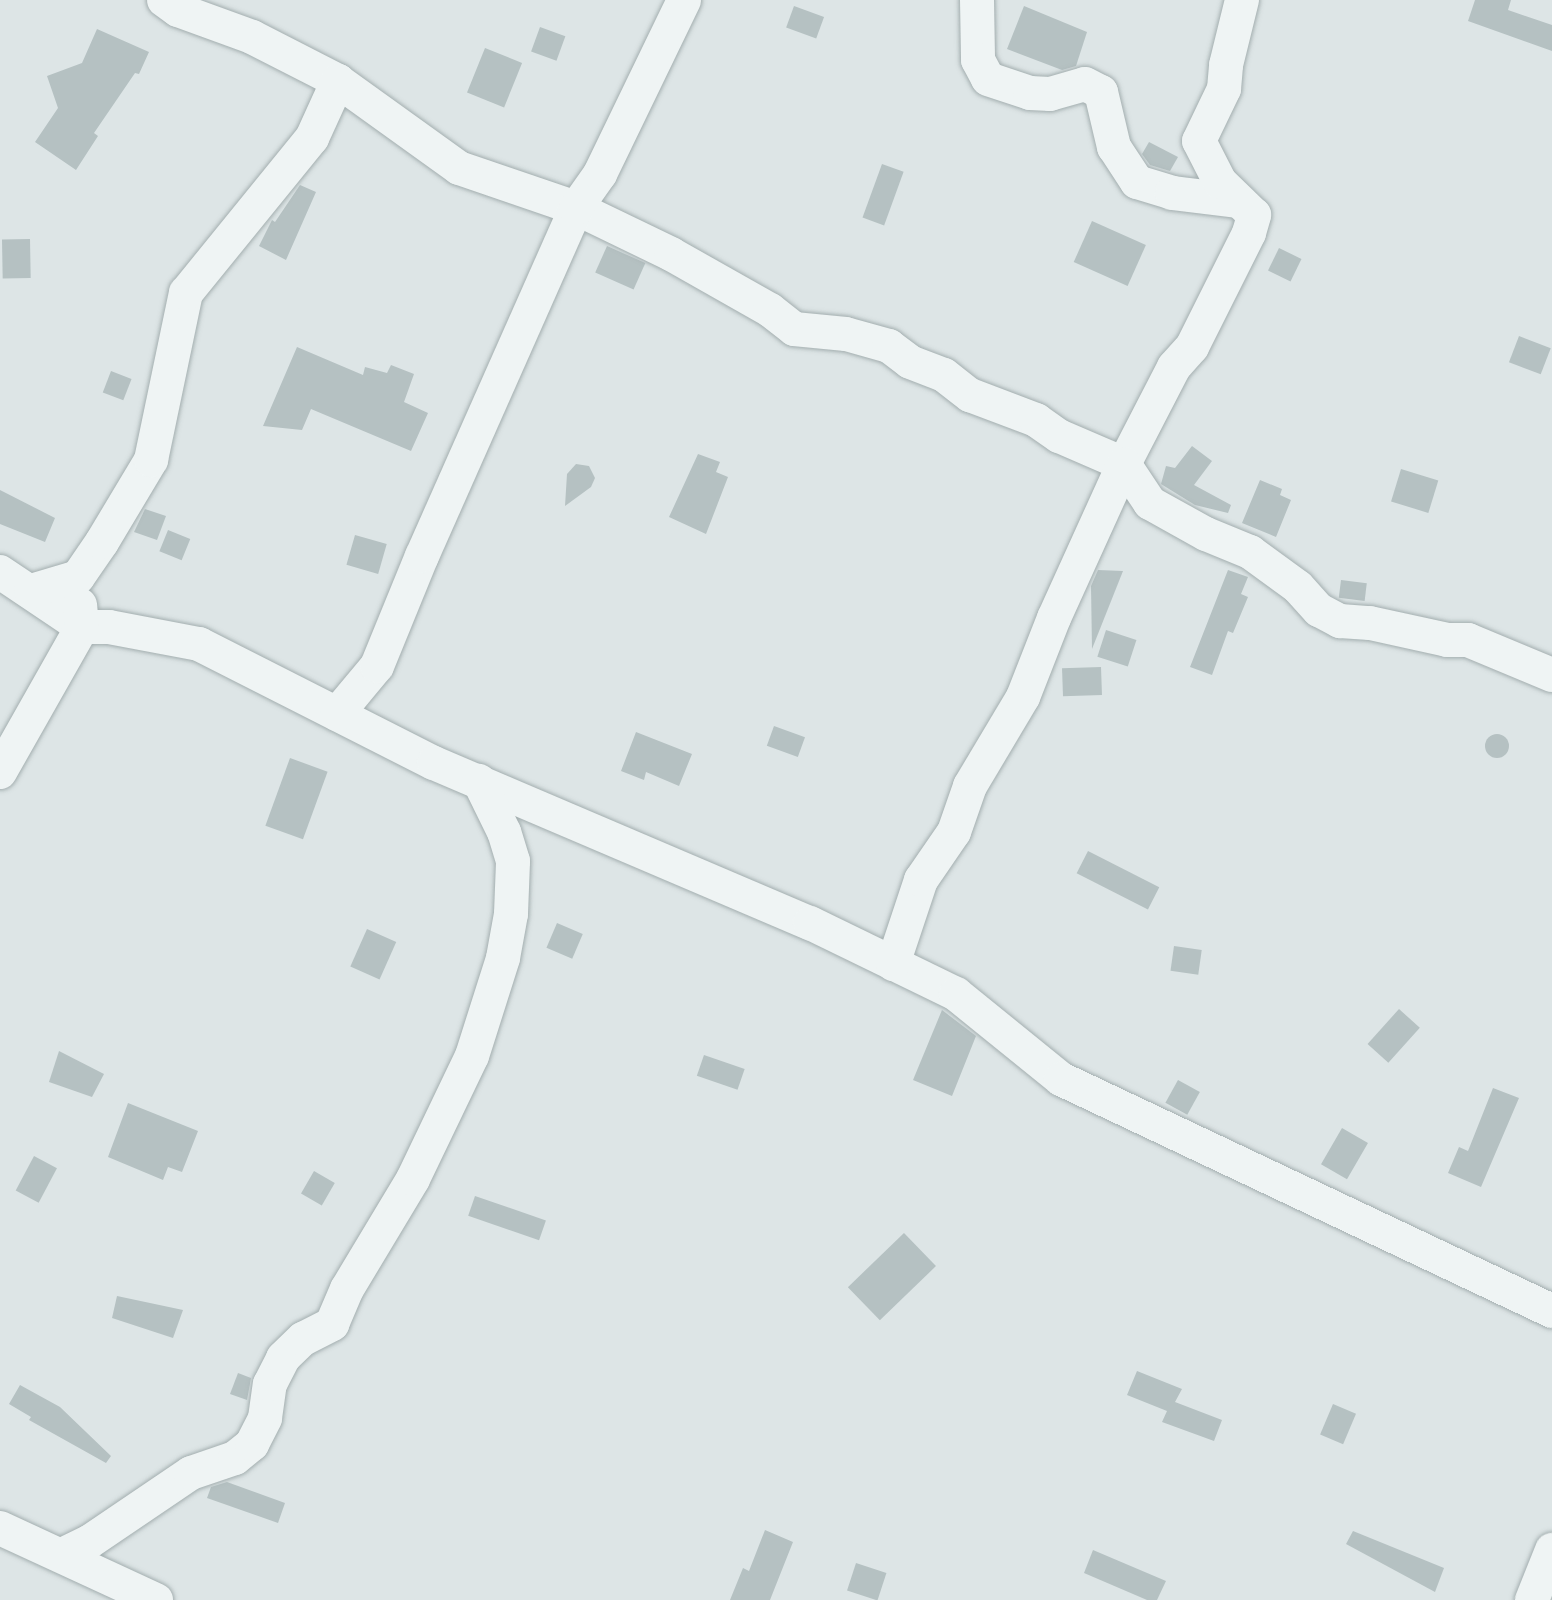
<!DOCTYPE html>
<style>
body{margin:0}
#map{position:relative;width:1552px;height:1600px;overflow:hidden;background:#dde5e6;font-family:Quicksand,sans-serif}
div>[style]{position:absolute}
.building>*{inset:0;background:#b5c1c2;transform-origin:0 0}
.round{border-radius:50%}
.roads{filter:drop-shadow(0 0 2px #a3aeaf) drop-shadow(0 0 2px #a3aeaf)}
.minor>*{height:34px;margin:-17px;padding:0 17px;transform-origin:17px;border-radius:17px;background:#eff4f4}
span{translate:-50% -50%;white-space:nowrap;text-align:center;line-height:1.15;-webkit-text-stroke:8px #ecf3f4;paint-order:stroke}
</style>
<div id="map">
<div class="building">
<div style="clip-path:polygon(1475px 0,1511px 0,1508px 10px,1552px 25px,1552px 51px,1468px 21px)"></div>
<div style="left:794px;top:6px;width:32px;height:23px;rotate:20deg"></div>
<div style="clip-path:polygon(1024px 6px,1087px 32px,1076px 66px,1062px 70px,1007px 49px)"></div>
<div style="left:540px;top:27px;width:27px;height:26px;rotate:20deg"></div>
<div style="clip-path:polygon(97px 29px,149px 52px,139px 74px,135px 73px,94px 133px,98px 136px,76px 170px,35px 142px,58px 108px,47px 76px,82px 63px)"></div>
<div style="left:485px;top:48px;width:40px;height:48px;rotate:22deg"></div>
<div style="clip-path:polygon(1149px 142px,1178px 157px,1170px 171px,1150px 165px,1142px 154px)"></div>
<div style="left:882px;top:164px;width:23px;height:57px;rotate:20deg"></div>
<div style="clip-path:polygon(300px 185px,316px 192px,286px 260px,259px 246px,272px 220px,275px 222px)"></div>
<div style="left:1092px;top:221px;width:59px;height:45px;rotate:24deg"></div>
<div style="left:30px;top:239px;width:39px;height:28px;rotate:89deg"></div>
<div style="left:607px;top:246px;width:42px;height:29px;rotate:24deg"></div>
<div style="left:1279px;top:248px;width:25px;height:25px;rotate:26deg"></div>
<div style="left:1519px;top:336px;width:34px;height:28px;rotate:21deg"></div>
<div style="clip-path:polygon(297px 347px,363px 375px,365px 367px,387px 373px,391px 365px,414px 374px,404px 402px,428px 413px,411px 451px,311px 409px,302px 430px,263px 426px)"></div>
<div style="left:111px;top:371px;width:22px;height:23px;rotate:21deg"></div>
<div style="clip-path:polygon(1192px 446px,1212px 461px,1194px 485px,1231px 505px,1228px 513px,1195px 505px,1161px 484px,1166px 466px,1175px 468px)"></div>
<div style="clip-path:polygon(698px 454px,720px 462px,716px 472px,728px 477px,706px 534px,669px 517px)"></div>
<div style="clip-path:polygon(576px 464px,589px 466px,595px 478px,591px 487px,565px 506px,567px 474px)"></div>
<div style="left:1401px;top:469px;width:39px;height:34px;rotate:17deg"></div>
<div style="clip-path:polygon(1260px 480px,1282px 489px,1280px 495px,1291px 500px,1276px 537px,1242px 523px)"></div>
<div style="clip-path:polygon(0 490px,55px 518px,45px 542px,0 524px)"></div>
<div style="clip-path:polygon(145px 509px,166px 516px,157px 540px,134px 532px)"></div>
<div style="left:168px;top:530px;width:24px;height:23px;rotate:22deg"></div>
<div style="left:355px;top:535px;width:33px;height:31px;rotate:16deg"></div>
<div style="clip-path:polygon(1098px 570px,1123px 571px,1092px 649px,1091px 586px)"></div>
<div style="clip-path:polygon(1228px 570px,1248px 577px,1241px 594px,1248px 597px,1233px 633px,1228px 631px,1212px 675px,1190px 667px)"></div>
<div style="left:1341px;top:580px;width:26px;height:18px;rotate:7deg"></div>
<div style="left:1106px;top:630px;width:32px;height:28px;rotate:18deg"></div>
<div style="left:1101px;top:667px;width:28px;height:39px;rotate:88deg"></div>
<div style="left:774px;top:726px;width:33px;height:21px;rotate:20deg"></div>
<div style="clip-path:polygon(636px 732px,692px 754px,679px 786px,646px 772px,644px 780px,621px 771px)"></div>
<div class="round" style="left:1485px;top:734px;width:24px;height:24px"></div>
<div style="left:290px;top:758px;width:40px;height:72px;rotate:20deg"></div>
<div style="left:1088px;top:851px;width:80px;height:25px;rotate:27deg"></div>
<div style="left:557px;top:923px;width:28px;height:27px;rotate:23deg"></div>
<div style="left:367px;top:929px;width:32px;height:41px;rotate:24deg"></div>
<div style="left:1174px;top:946px;width:28px;height:25px;rotate:8deg"></div>
<div style="left:1399px;top:1009px;width:28px;height:47px;rotate:42deg"></div>
<div style="clip-path:polygon(942px 1010px,976px 1036px,952px 1096px,913px 1080px)"></div>
<div style="clip-path:polygon(59px 1051px,104px 1074px,92px 1097px,49px 1082px)"></div>
<div style="left:704px;top:1055px;width:43px;height:22px;rotate:19deg"></div>
<div style="left:1178px;top:1080px;width:25px;height:26px;rotate:29deg"></div>
<div style="clip-path:polygon(1493px 1088px,1519px 1098px,1481px 1187px,1448px 1173px,1459px 1147px,1468px 1151px)"></div>
<div style="clip-path:polygon(128px 1103px,198px 1131px,182px 1172px,168px 1167px,163px 1180px,108px 1157px)"></div>
<div style="left:1342px;top:1128px;width:30px;height:42px;rotate:30deg"></div>
<div style="left:34px;top:1156px;width:26px;height:39px;rotate:28deg"></div>
<div style="left:314px;top:1171px;width:24px;height:26px;rotate:30deg"></div>
<div style="left:475px;top:1196px;width:75px;height:21px;rotate:19deg"></div>
<div style="left:904px;top:1233px;width:46px;height:78px;rotate:46deg"></div>
<div style="clip-path:polygon(117px 1296px,183px 1310px,173px 1338px,112px 1318px)"></div>
<div style="clip-path:polygon(1137px 1371px,1182px 1389px,1175px 1402px,1222px 1420px,1214px 1441px,1162px 1422px,1167px 1411px,1127px 1395px)"></div>
<div style="clip-path:polygon(238px 1373px,251px 1378px,247px 1400px,230px 1394px)"></div>
<div style="clip-path:polygon(20px 1385px,60px 1407px,111px 1456px,106px 1463px,29px 1420px,31px 1417px,9px 1404px)"></div>
<div style="left:1333px;top:1404px;width:25px;height:33px;rotate:23deg"></div>
<div style="clip-path:polygon(227px 1482px,285px 1503px,278px 1523px,207px 1498px,211px 1487px)"></div>
<div style="clip-path:polygon(765px 1530px,793px 1542px,770px 1600px,730px 1600px,743px 1568px,749px 1571px)"></div>
<div style="clip-path:polygon(1353px 1531px,1444px 1568px,1435px 1592px,1346px 1544px)"></div>
<div style="clip-path:polygon(1093px 1550px,1166px 1581px,1157px 1600px,1147px 1600px,1084px 1573px)"></div>
<div style="left:856px;top:1563px;width:32px;height:29px;rotate:18deg"></div>
</div>
<div class="roads">
<div class="minor">
<div style="left:164px;top:0;width:17px;rotate:36deg"></div>
<div style="left:178px;top:10px;width:79px;rotate:20deg"></div>
<div style="left:252px;top:37px;width:97px;rotate:27.1deg"></div>
<div style="left:977px;top:0;width:60px;rotate:89deg"></div>
<div style="left:978px;top:60px;width:21px;rotate:62deg"></div>
<div style="left:988px;top:79px;width:44px;rotate:18.4deg"></div>
<div style="left:1030px;top:93px;width:20px;rotate:3deg"></div>
<div style="left:1050px;top:94px;width:36px;rotate:-16deg"></div>
<div style="left:1085px;top:84px;width:18px;rotate:27deg"></div>
<div style="left:1101px;top:92px;width:57px;rotate:76.7deg"></div>
<div style="left:1114px;top:147px;width:42px;rotate:56.7deg"></div>
<div style="left:1137px;top:182px;width:37px;rotate:17deg"></div>
<div style="left:1172px;top:193px;width:65px;rotate:7deg"></div>
<div style="left:0;top:572px;width:99px;rotate:33.9deg"></div>
<div style="left:82px;top:627px;width:27px"></div>
<div style="left:109px;top:627px;width:92px;rotate:10.7deg"></div>
<div style="left:199px;top:644px;width:263px;rotate:26.9deg"></div>
<div style="left:434px;top:763px;width:409px;rotate:23.1deg"></div>
<div style="left:810px;top:923px;width:162px;rotate:25.9deg"></div>
<div style="left:956px;top:994px;width:135px;rotate:39deg"></div>
<div style="left:1061px;top:1079px;width:543px;rotate:25.29deg"></div>
<div style="left:31px;top:591px;width:49px;rotate:-16.6deg"></div>
<div style="left:78px;top:577px;width:42px;rotate:-55.6deg"></div>
<div style="left:102px;top:542px;width:96px;rotate:-59.1deg"></div>
<div style="left:151px;top:460px;width:171px;rotate:-78.2deg"></div>
<div style="left:186px;top:293px;width:200px;rotate:-50.9deg"></div>
<div style="left:312px;top:138px;width:63px;rotate:-65.5deg"></div>
<div style="left:338px;top:81px;width:149px;rotate:35.7deg"></div>
<div style="left:459px;top:168px;width:124px;rotate:18.9deg"></div>
<div style="left:576px;top:208px;width:106px;rotate:25.8deg"></div>
<div style="left:671px;top:254px;width:114px;rotate:29.5deg"></div>
<div style="left:770px;top:310px;width:31px;rotate:38deg"></div>
<div style="left:794px;top:329px;width:52px;rotate:5.5deg"></div>
<div style="left:846px;top:334px;width:45px;rotate:15.6deg"></div>
<div style="left:889px;top:346px;width:26px;rotate:37deg"></div>
<div style="left:910px;top:362px;width:36px;rotate:21deg"></div>
<div style="left:944px;top:375px;width:33px;rotate:38deg"></div>
<div style="left:970px;top:395px;width:71px;rotate:20.7deg"></div>
<div style="left:1036px;top:420px;width:28px;rotate:35deg"></div>
<div style="left:1059px;top:436px;width:71px;rotate:23.3deg"></div>
<div style="left:1124px;top:464px;width:109px;rotate:-62.7deg"></div>
<div style="left:1174px;top:367px;width:27px;rotate:-48deg"></div>
<div style="left:1192px;top:347px;width:127px;rotate:-63.4deg"></div>
<div style="left:1249px;top:233px;width:19px;rotate:-74deg"></div>
<div style="left:1254px;top:215px;width:47px;rotate:-135.9deg"></div>
<div style="left:1220px;top:182px;width:46px;rotate:-117.1deg"></div>
<div style="left:1199px;top:141px;width:58px;rotate:-64.3deg"></div>
<div style="left:1224px;top:89px;width:24px;rotate:-85deg"></div>
<div style="left:1226px;top:65px;width:67px;rotate:-76.2deg"></div>
<div style="left:337px;top:714px;width:62px;rotate:-50.2deg"></div>
<div style="left:377px;top:666px;width:119px;rotate:-67.8deg"></div>
<div style="left:422px;top:556px;width:381px;rotate:-66.1deg"></div>
<div style="left:576px;top:208px;width:42px;rotate:-54.8deg"></div>
<div style="left:600px;top:174px;width:193px;rotate:-64.2deg"></div>
<div style="left:0;top:772px;width:167px;rotate:-60.5deg"></div>
<div style="left:82px;top:627px;width:22px;rotate:-95deg"></div>
<div style="left:893px;top:964px;width:89px;rotate:-71.6deg"></div>
<div style="left:921px;top:880px;width:58px;rotate:-55.5deg"></div>
<div style="left:954px;top:832px;width:49px;rotate:-70.8deg"></div>
<div style="left:970px;top:786px;width:104px;rotate:-59.2deg"></div>
<div style="left:1023px;top:697px;width:85px;rotate:-68.6deg"></div>
<div style="left:1054px;top:618px;width:169px;rotate:-65.6deg"></div>
<div style="left:1124px;top:464px;width:47px;rotate:56.3deg"></div>
<div style="left:1150px;top:503px;width:64px;rotate:29deg"></div>
<div style="left:1206px;top:534px;width:48px;rotate:22.2deg"></div>
<div style="left:1250px;top:552px;width:59px;rotate:36.1deg"></div>
<div style="left:1298px;top:587px;width:31px;rotate:48deg"></div>
<div style="left:1319px;top:610px;width:24px;rotate:28deg"></div>
<div style="left:1340px;top:621px;width:30px;rotate:4deg"></div>
<div style="left:1370px;top:623px;width:79px;rotate:12.4deg"></div>
<div style="left:1447px;top:640px;width:21px"></div>
<div style="left:1468px;top:640px;width:91px;rotate:22.6deg"></div>
<div style="left:0;top:1528px;width:172px;rotate:24.8deg"></div>
<div style="left:64px;top:1554px;width:28px;rotate:-26deg"></div>
<div style="left:89px;top:1542px;width:123px;rotate:-34.1deg"></div>
<div style="left:191px;top:1473px;width:46px;rotate:-18.8deg"></div>
<div style="left:235px;top:1458px;width:22px;rotate:-39deg"></div>
<div style="left:252px;top:1444px;width:29px;rotate:-63deg"></div>
<div style="left:265px;top:1418px;width:34px;rotate:-82deg"></div>
<div style="left:270px;top:1384px;width:29px;rotate:-63deg"></div>
<div style="left:283px;top:1358px;width:28px;rotate:-44deg"></div>
<div style="left:303px;top:1339px;width:33px;rotate:-27deg"></div>
<div style="left:332px;top:1324px;width:38px;rotate:-67deg"></div>
<div style="left:347px;top:1289px;width:128px;rotate:-59deg"></div>
<div style="left:413px;top:1179px;width:136px;rotate:-64.4deg"></div>
<div style="left:472px;top:1056px;width:103px;rotate:-72.4deg"></div>
<div style="left:503px;top:958px;width:45px;rotate:-79.7deg"></div>
<div style="left:511px;top:914px;width:53px;rotate:-87.8deg"></div>
<div style="left:513px;top:861px;width:30px;rotate:-107deg"></div>
<div style="left:504px;top:832px;width:57px;rotate:-116.1deg"></div>
<div style="left:1532px;top:1600px;width:54px;rotate:-68.2deg"></div>
</div>
</div>
</div>
